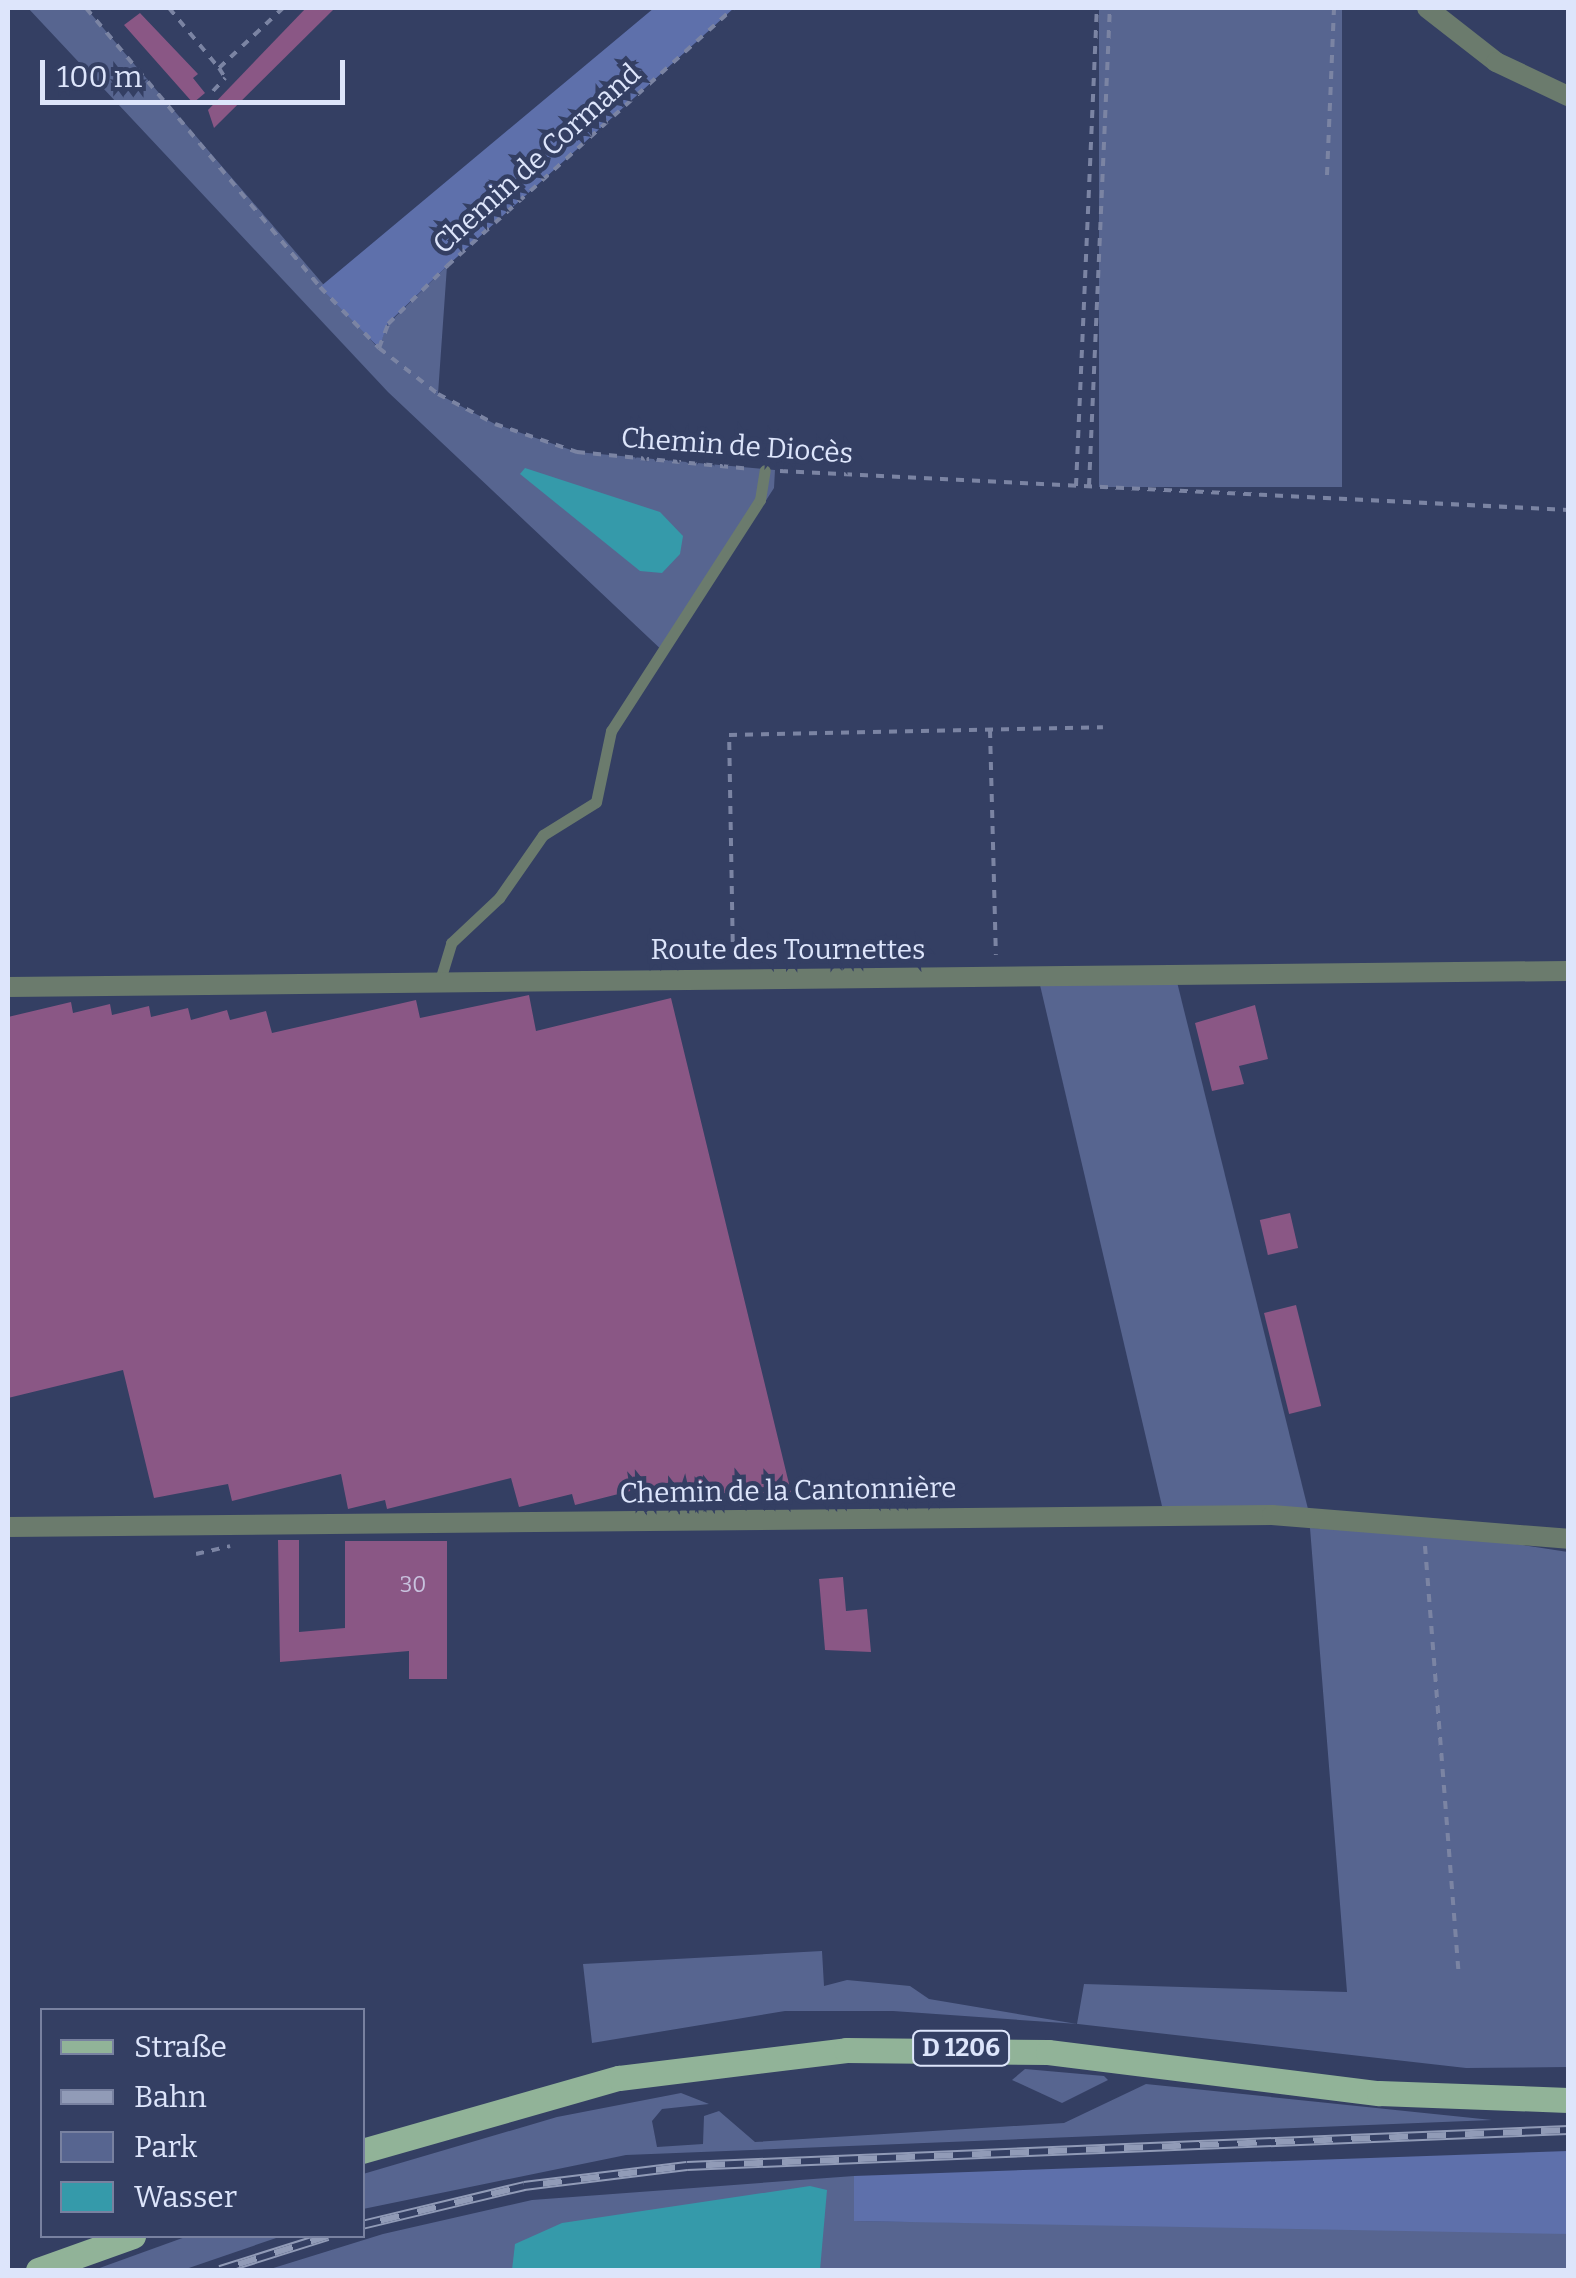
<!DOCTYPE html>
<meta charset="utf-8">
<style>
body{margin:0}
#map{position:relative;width:1576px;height:2278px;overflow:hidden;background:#343f63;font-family:Bitter,serif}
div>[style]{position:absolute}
.green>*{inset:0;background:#576590;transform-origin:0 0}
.forest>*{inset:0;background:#5e70ab}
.water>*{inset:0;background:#359aaa}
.building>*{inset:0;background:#8a5785;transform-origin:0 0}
.path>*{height:4px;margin-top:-2px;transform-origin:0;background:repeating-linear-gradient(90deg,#7b84a3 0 8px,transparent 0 16px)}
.service>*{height:11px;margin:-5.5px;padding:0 5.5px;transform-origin:5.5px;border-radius:5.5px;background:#6b7b6d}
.minor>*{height:20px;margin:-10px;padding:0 10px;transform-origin:10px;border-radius:10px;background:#6b7b6d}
.tertiary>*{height:20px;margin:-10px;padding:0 10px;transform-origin:10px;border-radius:10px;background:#6b7b6d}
.primary>*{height:25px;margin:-12.5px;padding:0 12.5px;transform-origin:12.5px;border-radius:12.5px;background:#91b398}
.rail>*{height:10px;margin-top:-5px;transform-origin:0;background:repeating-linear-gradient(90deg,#343f63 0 19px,#919bb7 0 38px);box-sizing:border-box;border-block:2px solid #919bb7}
span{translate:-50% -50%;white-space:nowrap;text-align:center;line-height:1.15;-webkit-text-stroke:9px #343f63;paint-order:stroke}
.number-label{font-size:22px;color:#c8c2de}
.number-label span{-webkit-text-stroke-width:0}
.shield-label span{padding:2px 8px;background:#343f63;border:2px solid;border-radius:8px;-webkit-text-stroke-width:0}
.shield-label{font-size:25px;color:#dde5fb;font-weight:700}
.street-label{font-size:28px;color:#dde5fb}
.frame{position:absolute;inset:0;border:10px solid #dde5fb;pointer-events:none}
.legend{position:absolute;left:40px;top:2008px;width:325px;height:230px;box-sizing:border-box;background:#343f63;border:2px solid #7881a0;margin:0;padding:12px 18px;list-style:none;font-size:30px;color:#dde5fb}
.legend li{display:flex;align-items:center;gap:20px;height:50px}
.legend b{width:50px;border:2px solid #7881a0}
.scale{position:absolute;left:40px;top:60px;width:305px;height:45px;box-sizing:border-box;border:5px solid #dde5fb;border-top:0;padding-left:12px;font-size:30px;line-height:35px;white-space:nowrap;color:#dde5fb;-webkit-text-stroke:8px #343f63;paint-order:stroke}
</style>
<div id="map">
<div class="green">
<div style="clip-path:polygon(28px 8px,86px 8px,378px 348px,388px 324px,447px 266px,438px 394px,495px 424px,577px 452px,775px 470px,774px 488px,666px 654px,388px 392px)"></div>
<div style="left:1099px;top:8px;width:243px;height:479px"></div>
<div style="clip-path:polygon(1177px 982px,1308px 1509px,1162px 1506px,1040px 985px)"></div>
<div style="clip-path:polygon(1310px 1528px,1443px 1533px,1568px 1552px,1568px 2067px,1466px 2068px,1078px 2024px,893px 2011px,785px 2011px,592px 2043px,583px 1964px,822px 1951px,824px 1986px,847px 1980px,910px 1986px,929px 1999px,1077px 2024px,1084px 1984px,1347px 1992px)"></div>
<div style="clip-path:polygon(1025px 2069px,1104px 2076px,1108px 2080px,1062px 2103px,1012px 2080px)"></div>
<div style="clip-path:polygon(1146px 2084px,1492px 2120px,626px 2155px,363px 2209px,363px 2174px,557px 2117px,681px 2093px,709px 2104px,662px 2109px,652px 2121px,657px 2147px,703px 2144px,704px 2116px,719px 2111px,755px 2142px,1064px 2123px)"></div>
<div style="clip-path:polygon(854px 2176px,854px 2221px,1533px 2229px,1568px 2234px,1568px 2270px,267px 2270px,383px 2234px,532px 2200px)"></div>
<div style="clip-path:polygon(188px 2236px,282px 2236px,183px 2270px,94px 2270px)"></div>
</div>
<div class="forest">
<div style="clip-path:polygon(654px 8px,734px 8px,447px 266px,388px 323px,379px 348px,320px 287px)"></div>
<div style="clip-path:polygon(1568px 2151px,1568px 2234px,854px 2221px,854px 2176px)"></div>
</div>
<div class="water">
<div style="clip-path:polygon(525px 468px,660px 512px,683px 536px,680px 554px,662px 573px,640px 571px,520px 474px)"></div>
<div style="clip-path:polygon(810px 2186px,827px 2190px,820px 2270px,512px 2270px,515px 2244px,562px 2223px)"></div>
</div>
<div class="building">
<div style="clip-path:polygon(306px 8px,335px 8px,214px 128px,208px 110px)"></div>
<div style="clip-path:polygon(140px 13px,198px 74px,193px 78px,205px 93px,193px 103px,124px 25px)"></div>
<div style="clip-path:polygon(529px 995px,536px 1031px,671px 998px,791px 1492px,740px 1506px,736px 1496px,703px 1506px,699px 1495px,656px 1506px,650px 1486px,575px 1505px,572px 1494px,519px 1507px,511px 1478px,387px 1509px,385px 1500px,348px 1509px,341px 1474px,232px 1501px,228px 1484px,154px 1498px,123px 1370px,8px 1398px,8px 1017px,71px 1002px,73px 1013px,110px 1004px,112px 1015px,149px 1006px,151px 1017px,188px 1008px,191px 1020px,227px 1010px,230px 1020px,266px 1011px,272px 1033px,416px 1000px,420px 1018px)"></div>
<div style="clip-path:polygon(1255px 1005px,1268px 1059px,1239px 1066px,1244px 1084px,1212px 1091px,1195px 1023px)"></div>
<div style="left:1290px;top:1213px;width:36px;height:31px;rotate:77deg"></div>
<div style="left:1296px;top:1305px;width:104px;height:33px;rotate:76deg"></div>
<div style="clip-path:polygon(278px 1540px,299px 1540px,299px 1632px,345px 1628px,345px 1541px,447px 1541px,447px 1679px,409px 1679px,409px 1651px,280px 1662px)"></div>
<div style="clip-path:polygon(843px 1577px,846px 1611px,867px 1609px,871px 1652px,825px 1650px,819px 1579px)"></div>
</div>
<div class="path">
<div style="left:86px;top:8px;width:364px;rotate:50deg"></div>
<div style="left:320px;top:287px;width:85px;rotate:46deg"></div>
<div style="left:379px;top:348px;width:75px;rotate:37.9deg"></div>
<div style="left:438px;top:394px;width:64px;rotate:27.8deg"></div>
<div style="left:495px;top:424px;width:87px;rotate:18.9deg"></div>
<div style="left:577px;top:452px;width:175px;rotate:5.6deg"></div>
<div style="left:169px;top:8px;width:78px;rotate:50.2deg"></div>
<div style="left:219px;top:68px;width:88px;rotate:-43.2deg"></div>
<div style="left:219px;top:68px;width:15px;rotate:58deg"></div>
<div style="left:213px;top:91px;width:18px;rotate:-47deg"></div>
<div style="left:1327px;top:175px;width:167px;rotate:-87.6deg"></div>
<div style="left:379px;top:348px;width:26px;rotate:-69deg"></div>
<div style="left:388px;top:324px;width:83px;rotate:-44.5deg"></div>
<div style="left:447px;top:266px;width:386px;rotate:-42deg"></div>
<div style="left:780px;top:471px;width:789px;rotate:2.83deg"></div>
<div style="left:1076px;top:486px;width:478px;rotate:-87.5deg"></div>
<div style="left:1089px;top:486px;width:478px;rotate:-87.5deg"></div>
<div style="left:990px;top:730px;width:225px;rotate:88.5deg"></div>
<div style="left:733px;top:958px;width:223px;rotate:-91deg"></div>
<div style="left:729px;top:735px;width:374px;rotate:-1.2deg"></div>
<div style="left:1425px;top:1546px;width:425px;rotate:85.5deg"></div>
<div style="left:196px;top:1554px;width:35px;rotate:-13deg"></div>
</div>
<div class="service">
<div style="left:440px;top:980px;width:39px;rotate:-73deg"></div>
<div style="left:451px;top:943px;width:66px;rotate:-43.2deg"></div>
<div style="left:499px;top:898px;width:77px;rotate:-55.1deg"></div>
<div style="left:543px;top:835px;width:62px;rotate:-31.9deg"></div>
<div style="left:596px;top:802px;width:73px;rotate:-78.1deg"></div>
<div style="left:611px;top:731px;width:275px;rotate:-57.2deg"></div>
<div style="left:760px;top:500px;width:30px;rotate:-81deg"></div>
</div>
<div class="minor">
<div style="left:8px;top:987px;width:1560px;rotate:-0.59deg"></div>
<div style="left:8px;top:1527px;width:1264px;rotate:-0.54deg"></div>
<div style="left:1272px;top:1515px;width:297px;rotate:4.6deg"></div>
</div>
<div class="tertiary">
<div style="left:1427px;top:8px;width:88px;rotate:38deg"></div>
<div style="left:1496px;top:62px;width:80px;rotate:25.3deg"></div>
</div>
<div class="primary">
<div style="left:362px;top:2151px;width:267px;rotate:-15.9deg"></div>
<div style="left:619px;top:2078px;width:229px;rotate:-7deg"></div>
<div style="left:846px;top:2050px;width:202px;rotate:0.6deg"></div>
<div style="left:1048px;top:2052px;width:334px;rotate:7.1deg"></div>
<div style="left:1379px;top:2093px;width:189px;rotate:2.1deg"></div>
<div style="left:38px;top:2270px;width:101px;rotate:-19.7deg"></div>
</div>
<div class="rail">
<div style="left:362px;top:2225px;width:167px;rotate:-13.5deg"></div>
<div style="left:524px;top:2186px;width:164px;rotate:-7deg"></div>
<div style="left:687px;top:2166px;width:882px;rotate:-2.34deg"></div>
<div style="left:220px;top:2270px;width:113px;rotate:-17.5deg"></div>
</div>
<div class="number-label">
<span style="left:413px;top:1585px">30</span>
</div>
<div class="shield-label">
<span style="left:961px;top:2048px">D 1206</span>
</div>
<div class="street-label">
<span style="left:537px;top:159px;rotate:-42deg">Chemin de Cormand</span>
<span style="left:737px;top:446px;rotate:4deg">Chemin de Diocès</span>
<span style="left:788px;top:950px">Route des Tournettes</span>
<span style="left:788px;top:1491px;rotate:-1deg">Chemin de la Cantonnière</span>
</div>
<div class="frame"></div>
<ul class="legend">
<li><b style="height:12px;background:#91b398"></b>Straße</li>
<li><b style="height:12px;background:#919bb7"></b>Bahn</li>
<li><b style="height:28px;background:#576590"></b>Park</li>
<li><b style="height:28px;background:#359aaa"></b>Wasser</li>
</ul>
<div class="scale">100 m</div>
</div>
